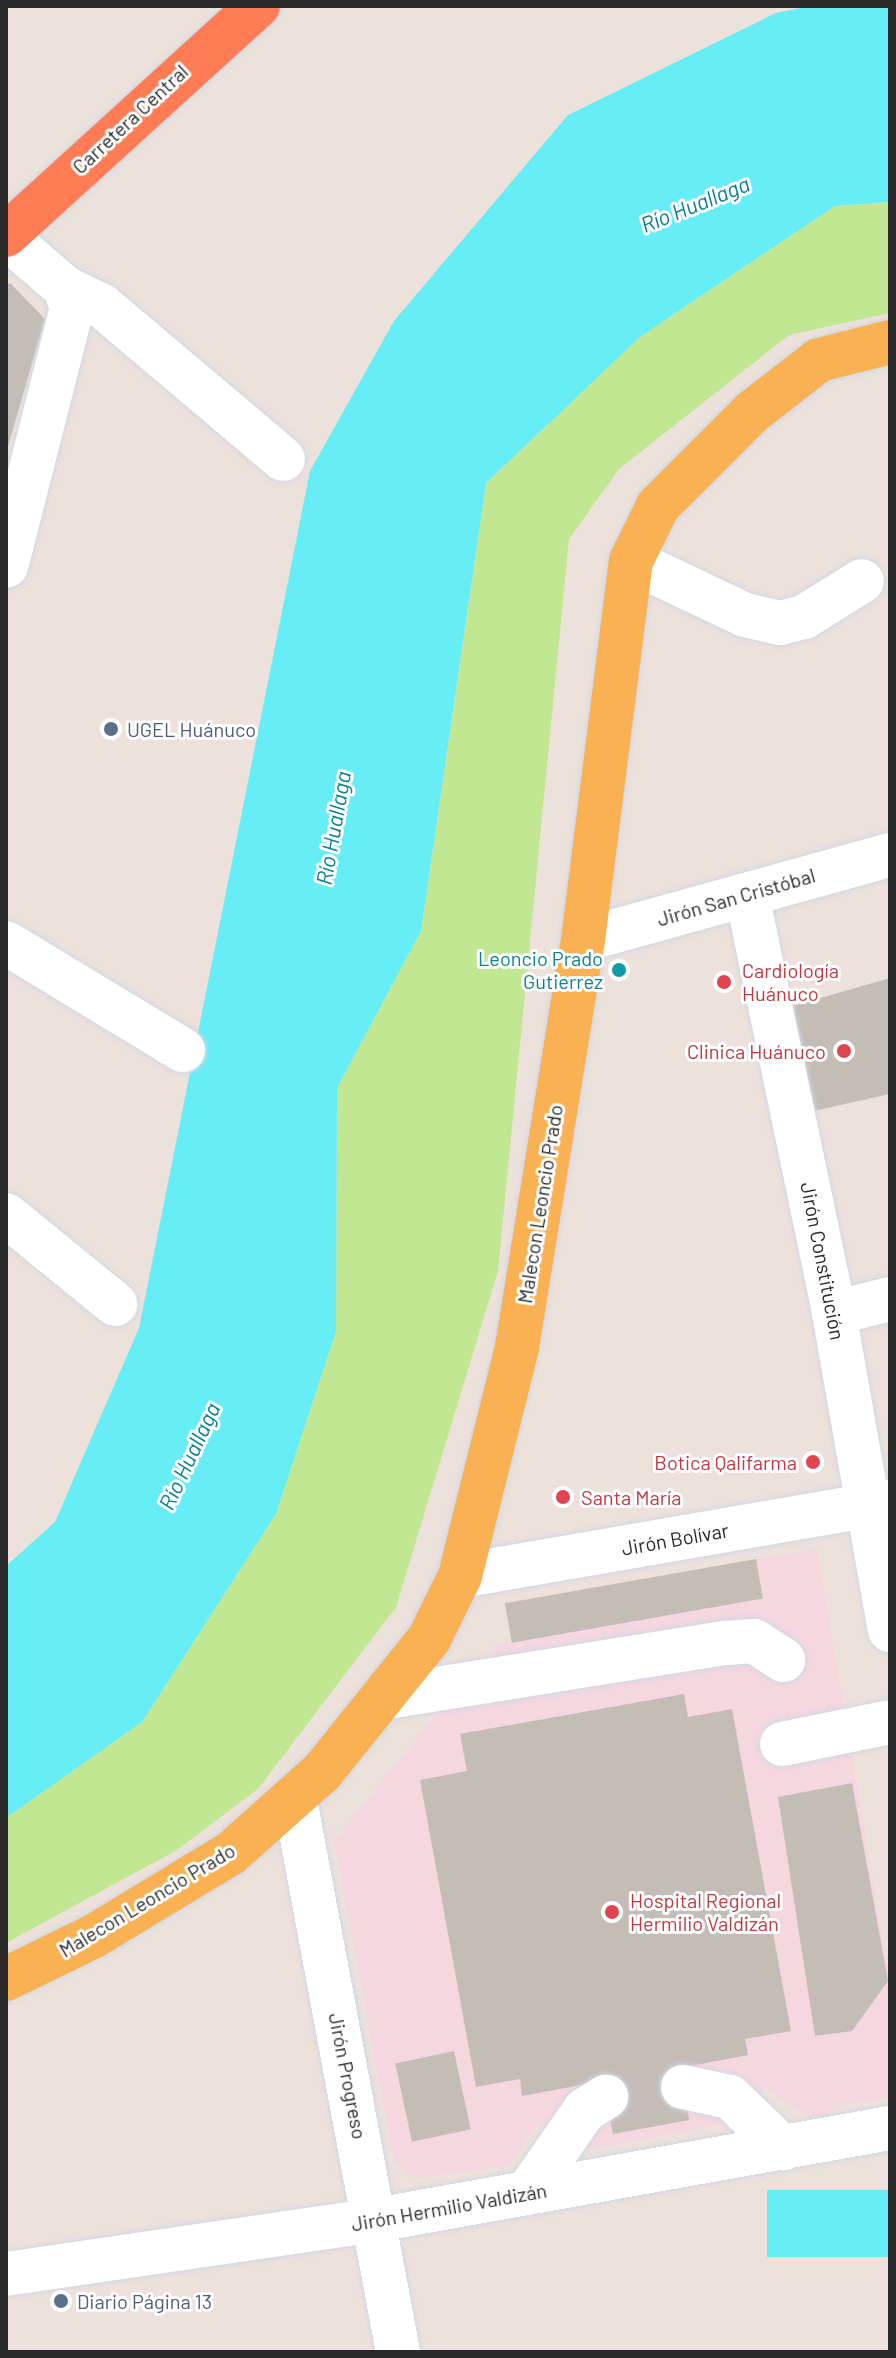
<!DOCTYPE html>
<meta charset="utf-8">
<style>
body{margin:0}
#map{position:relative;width:896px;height:2358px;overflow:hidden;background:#ede1db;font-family:Barlow,sans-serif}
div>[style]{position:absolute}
.medical>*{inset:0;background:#f4d7df}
.green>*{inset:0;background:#c1e793}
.water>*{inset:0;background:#67edf6;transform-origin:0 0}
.building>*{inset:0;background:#c4bdb6;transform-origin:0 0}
.minor-tunnel>*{height:44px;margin-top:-22px;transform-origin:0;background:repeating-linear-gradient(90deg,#c6bcb8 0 44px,transparent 0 66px)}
.roads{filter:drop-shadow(0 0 2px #d0d8e4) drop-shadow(0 0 2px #d0d8e4)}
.minor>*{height:44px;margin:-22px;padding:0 22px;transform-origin:22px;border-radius:22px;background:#fff}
.major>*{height:44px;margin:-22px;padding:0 22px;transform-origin:22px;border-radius:22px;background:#f9b153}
.highway>*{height:44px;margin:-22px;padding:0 22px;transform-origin:22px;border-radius:22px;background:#ff7c54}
.dots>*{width:22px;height:22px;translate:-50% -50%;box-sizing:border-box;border:4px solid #fff;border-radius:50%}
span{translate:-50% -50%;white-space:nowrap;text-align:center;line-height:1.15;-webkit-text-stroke:6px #fff;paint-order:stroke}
.street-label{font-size:20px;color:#2a2a2a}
.service-label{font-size:20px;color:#4e5e75}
.left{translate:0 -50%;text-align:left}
.culture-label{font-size:20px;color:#0d838f}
.right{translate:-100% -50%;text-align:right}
.health-label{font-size:20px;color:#be3a42}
.water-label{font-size:22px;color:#068094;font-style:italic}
.frame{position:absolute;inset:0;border:8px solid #2a2a2a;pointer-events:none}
</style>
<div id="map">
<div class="medical">
<div style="clip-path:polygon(817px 1549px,890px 1983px,890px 2097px,838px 2105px,826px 2115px,808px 2117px,765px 2087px,734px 2122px,579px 2151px,537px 2124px,509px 2166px,414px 2178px,394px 2160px,334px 1841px,447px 1701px,493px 1661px,491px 1647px,512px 1641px,505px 1602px)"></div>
</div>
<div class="green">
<div style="clip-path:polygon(890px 202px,890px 313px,789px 335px,619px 469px,569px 539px,498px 1271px,396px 1607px,258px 1789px,177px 1850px,6px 1943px,6px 1818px,142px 1722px,276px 1514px,336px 1331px,337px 1088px,421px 931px,486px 483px,640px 337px,835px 206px)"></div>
</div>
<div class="water">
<div style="clip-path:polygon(811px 6px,890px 6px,890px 202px,835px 206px,640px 337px,486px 483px,421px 931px,337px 1088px,336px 1331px,276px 1514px,142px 1722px,6px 1818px,6px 1566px,55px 1522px,139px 1328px,310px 471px,394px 321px,568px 115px,776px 13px)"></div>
<div style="left:890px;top:2190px;width:67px;height:123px;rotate:90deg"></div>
</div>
<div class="building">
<div style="clip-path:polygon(10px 283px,45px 319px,7px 450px,6px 286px)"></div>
<div style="clip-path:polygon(890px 978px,890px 1094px,809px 1112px,789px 1007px)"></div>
<div style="left:756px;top:1559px;width:40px;height:255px;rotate:80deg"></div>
<div style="clip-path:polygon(684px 1694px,688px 1717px,732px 1709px,791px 2031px,745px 2039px,748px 2055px,680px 2068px,689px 2120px,613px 2134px,603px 2081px,522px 2096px,520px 2079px,476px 2087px,420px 1780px,467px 1771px,460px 1734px)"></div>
<div style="clip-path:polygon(852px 1783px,888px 1981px,852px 2031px,815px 2036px,778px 1797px)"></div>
<div style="left:454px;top:2051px;width:80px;height:60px;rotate:78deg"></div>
</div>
<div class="minor-tunnel">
<div style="left:606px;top:2097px;width:78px;rotate:-7.4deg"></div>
</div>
<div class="roads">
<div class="minor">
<div style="left:6px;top:237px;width:78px;rotate:40.8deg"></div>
<div style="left:65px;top:288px;width:21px;rotate:71deg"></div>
<div style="left:72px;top:308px;width:266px;rotate:104.3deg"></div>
<div style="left:65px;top:288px;width:41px;rotate:25.9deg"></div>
<div style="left:102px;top:306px;width:237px;rotate:40.2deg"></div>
<div style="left:631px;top:561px;width:126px;rotate:25.3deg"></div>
<div style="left:745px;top:615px;width:36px;rotate:13deg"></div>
<div style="left:780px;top:623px;width:25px;rotate:-14deg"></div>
<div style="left:804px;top:617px;width:68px;rotate:-31.8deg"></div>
<div style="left:747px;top:895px;width:427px;rotate:78.2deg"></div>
<div style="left:834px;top:1313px;width:322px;rotate:80deg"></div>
<div style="left:583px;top:940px;width:319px;rotate:-15.5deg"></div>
<div style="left:6px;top:943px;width:207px;rotate:31.2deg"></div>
<div style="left:6px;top:1215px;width:141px;rotate:39.2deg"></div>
<div style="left:834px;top:1313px;width:58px;rotate:-14deg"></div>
<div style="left:460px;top:1576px;width:436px;rotate:-9.8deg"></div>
<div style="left:387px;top:1697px;width:343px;rotate:-9.1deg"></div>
<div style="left:726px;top:1643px;width:28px;rotate:-4deg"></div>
<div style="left:754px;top:1641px;width:35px;rotate:33deg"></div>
<div style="left:782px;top:1744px;width:110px;rotate:-11.5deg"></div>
<div style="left:295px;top:1800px;width:562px;rotate:79.43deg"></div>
<div style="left:683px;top:2087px;width:48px;rotate:12deg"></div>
<div style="left:730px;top:2097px;width:74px;rotate:43.9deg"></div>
<div style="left:527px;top:2193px;width:101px;rotate:-55.1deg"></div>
<div style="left:585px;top:2110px;width:25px;rotate:-32deg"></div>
<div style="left:6px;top:2274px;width:374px;rotate:-8.3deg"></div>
<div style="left:376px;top:2220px;width:522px;rotate:-10.15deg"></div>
</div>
<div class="major">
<div style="left:6px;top:1979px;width:98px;rotate:-26deg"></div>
<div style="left:94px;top:1936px;width:160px;rotate:-31.2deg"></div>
<div style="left:231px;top:1853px;width:122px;rotate:-41.7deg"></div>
<div style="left:322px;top:1772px;width:171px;rotate:-51.2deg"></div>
<div style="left:429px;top:1639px;width:70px;rotate:-63.8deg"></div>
<div style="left:460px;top:1576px;width:236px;rotate:-76deg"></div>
<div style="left:517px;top:1347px;width:412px;rotate:-80.8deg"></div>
<div style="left:583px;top:940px;width:382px;rotate:-82.8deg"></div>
<div style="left:631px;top:561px;width:61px;rotate:-63.9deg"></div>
<div style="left:658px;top:506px;width:133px;rotate:-45deg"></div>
<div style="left:752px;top:412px;width:85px;rotate:-37.8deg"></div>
<div style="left:819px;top:360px;width:73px;rotate:-14.2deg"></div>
</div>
<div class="highway">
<div style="left:6px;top:235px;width:341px;rotate:-42.3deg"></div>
</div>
</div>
<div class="dots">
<div style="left:111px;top:729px;background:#5c6f8a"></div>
<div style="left:619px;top:970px;background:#0f9aa8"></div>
<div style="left:724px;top:982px;background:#e0444e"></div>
<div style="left:844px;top:1051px;background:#e0444e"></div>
<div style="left:813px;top:1462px;background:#e0444e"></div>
<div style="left:563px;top:1497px;background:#e0444e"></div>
<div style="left:612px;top:1912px;background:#e0444e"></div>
<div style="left:61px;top:2301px;background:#5c6f8a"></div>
</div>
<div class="street-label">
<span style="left:130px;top:119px;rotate:-43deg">Carretera Central</span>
<span style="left:736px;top:897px;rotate:-16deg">Jirón San Cristóbal</span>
<span style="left:540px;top:1204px;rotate:-81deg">Malecon Leoncio Prado</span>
<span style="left:823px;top:1261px;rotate:79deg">Jirón Constitución</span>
<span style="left:675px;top:1539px;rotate:-10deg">Jirón Bolívar</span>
<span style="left:147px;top:1900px;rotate:-31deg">Malecon Leoncio Prado</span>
<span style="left:348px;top:2076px;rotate:79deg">Jirón Progreso</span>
<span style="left:449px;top:2207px;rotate:-10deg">Jirón Hermilio Valdizán</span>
</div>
<div class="service-label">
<span class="left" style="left:127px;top:729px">UGEL Huánuco</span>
<span class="left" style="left:77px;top:2301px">Diario Página 13</span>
</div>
<div class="culture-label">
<span class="right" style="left:603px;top:970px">Leoncio Prado<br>Gutierrez</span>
</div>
<div class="health-label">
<span class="left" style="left:742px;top:982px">Cardiología<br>Huánuco</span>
<span class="right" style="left:826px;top:1051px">Clinica Huánuco</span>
<span class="right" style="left:797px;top:1462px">Botica Qalifarma</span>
<span class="left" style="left:581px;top:1497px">Santa María</span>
<span class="left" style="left:630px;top:1912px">Hospital Regional<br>Hermilio Valdizán</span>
</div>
<div class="water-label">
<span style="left:695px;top:204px;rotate:-22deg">Río Huallaga</span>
<span style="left:333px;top:828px;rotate:-80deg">Río Huallaga</span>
<span style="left:189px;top:1456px;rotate:-65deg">Río Huallaga</span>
</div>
<div class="frame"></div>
</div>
